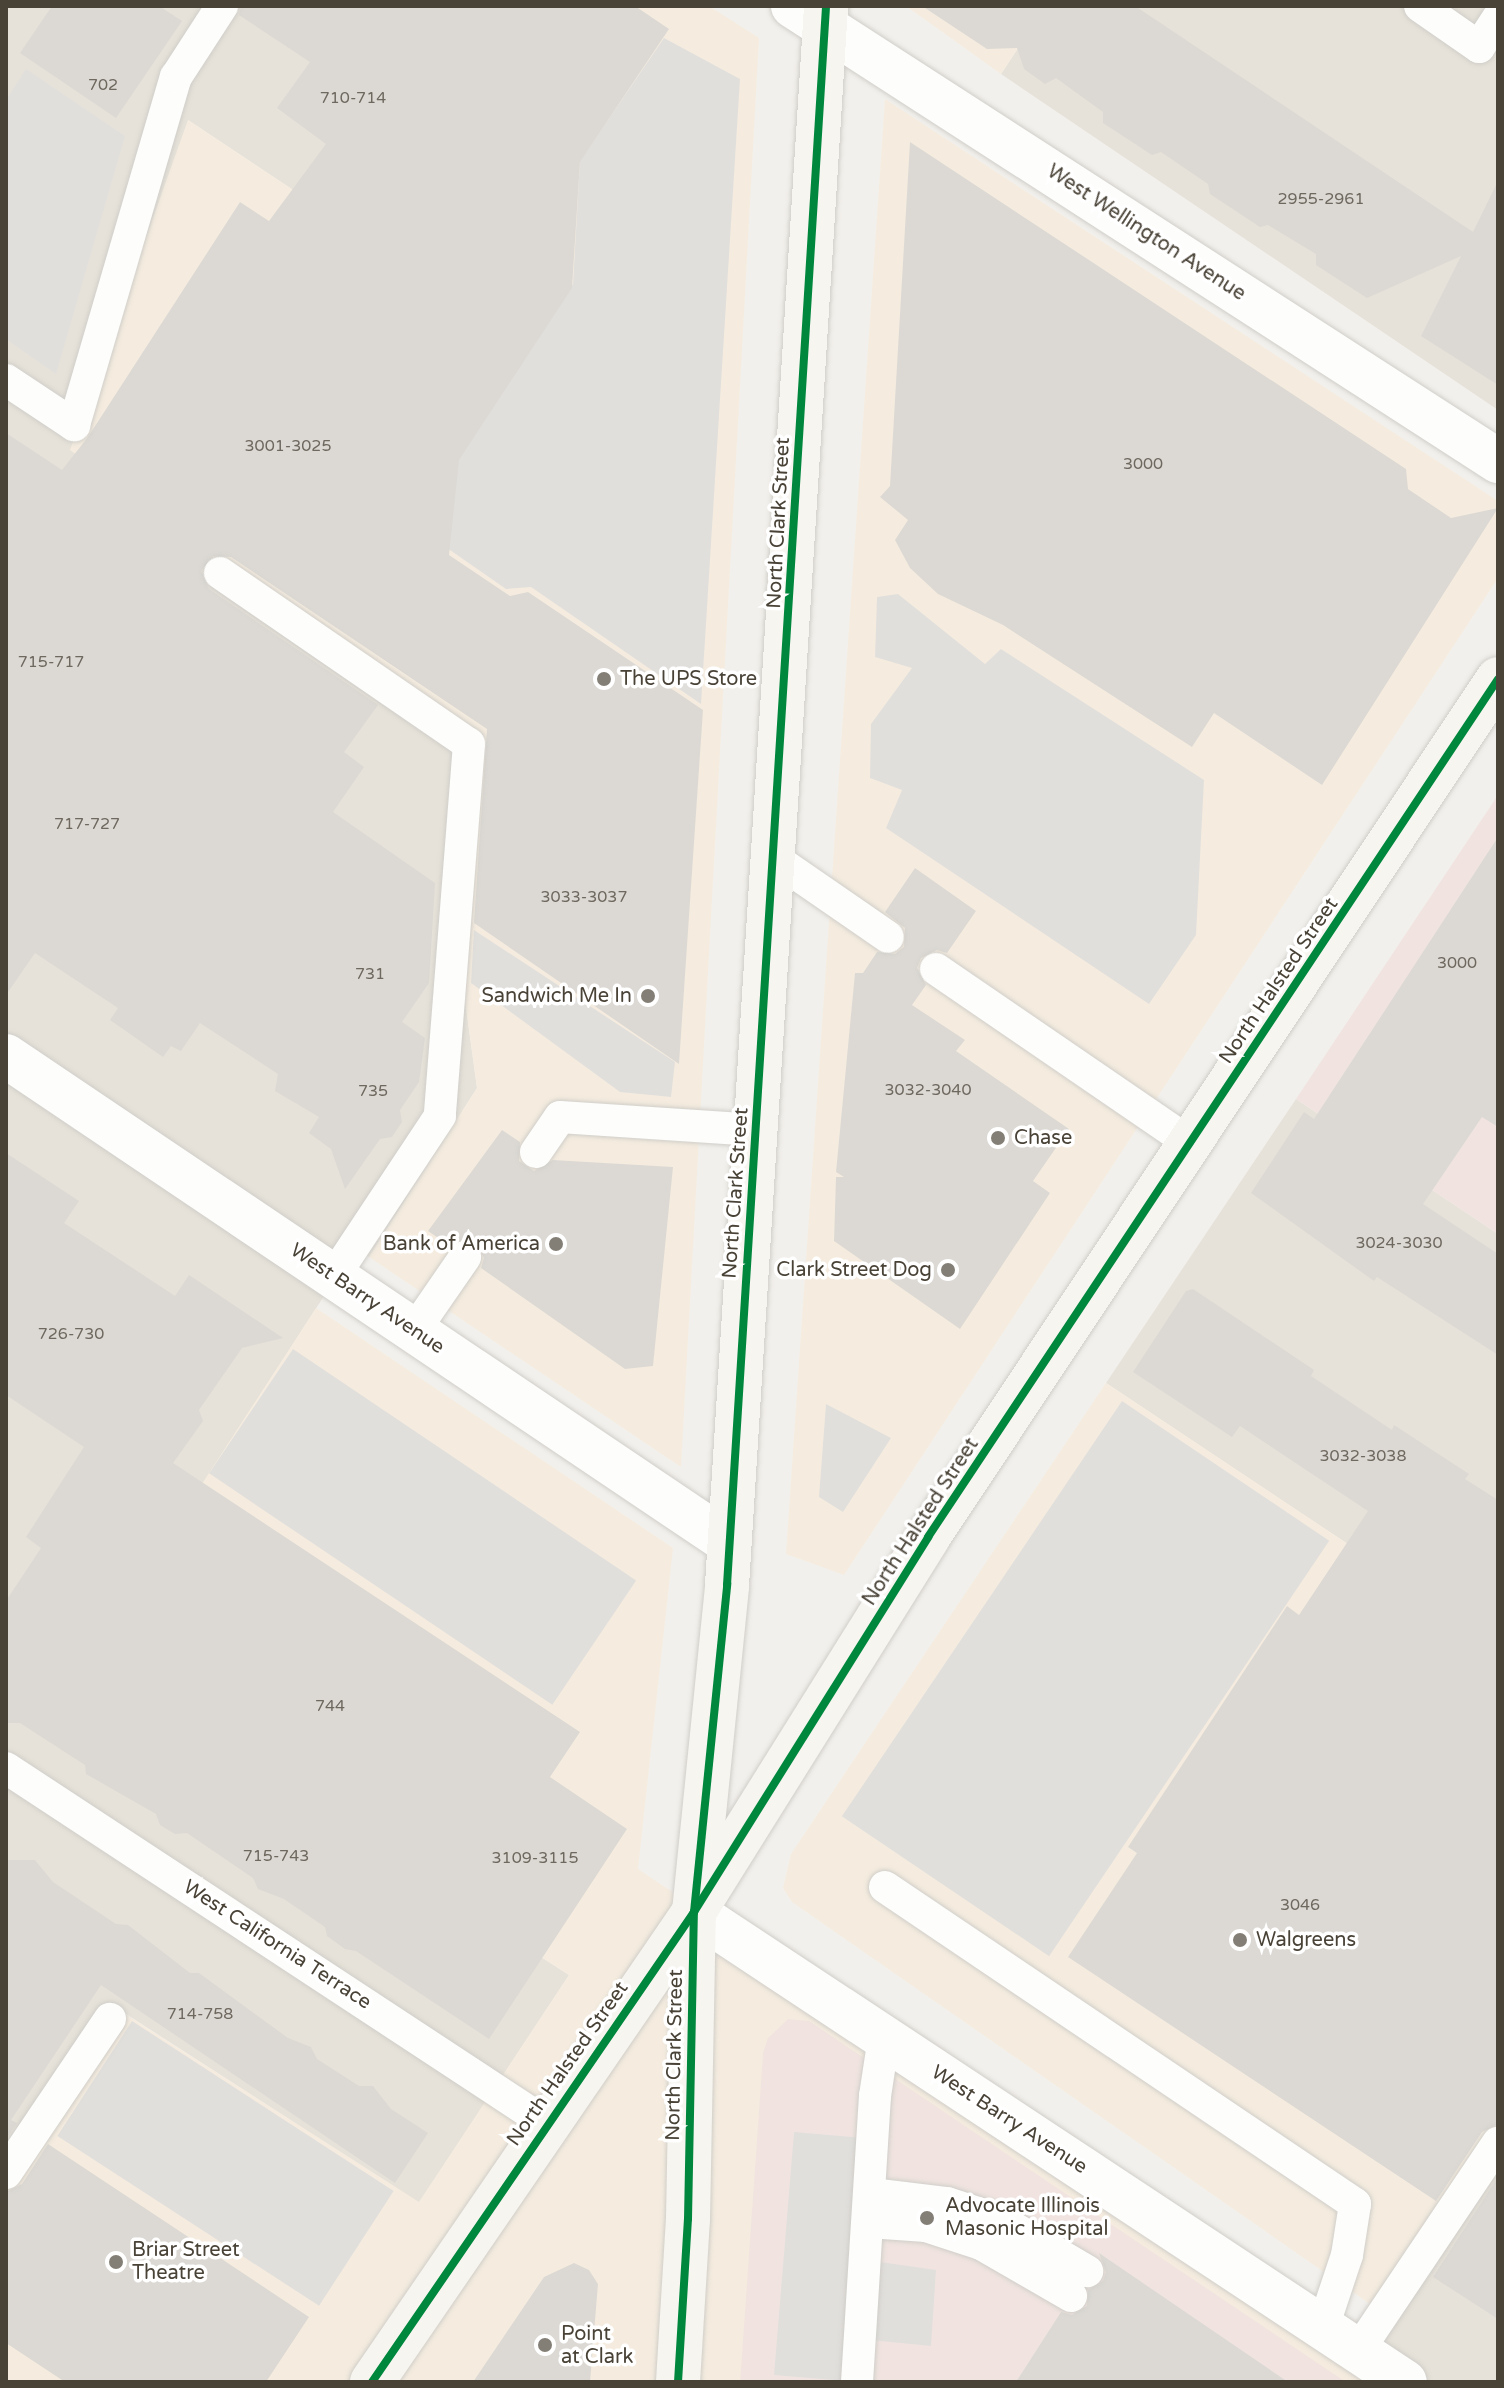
<!DOCTYPE html>
<style>
body{margin:0}
#map{position:relative;width:1504px;height:2388px;overflow:hidden;background:#f2f0ec;font-family:"Varela Round",sans-serif}
div>[style]{position:absolute}
.residential>*{inset:0;background:#e6e2d9}
.commercial>*{inset:0;background:#f5ecdf}
.medical>*{inset:0;background:#f1e4e0}
.parking>*{inset:0;background:#e1dfdc;transform-origin:0 0}
.building>*{inset:0;background:#dcd9d4}
.roads{filter:drop-shadow(0 0 2px #d0cec9) drop-shadow(0 0 2px #d0cec9)}
.service>*{height:32px;margin:-16px;padding:0 16px;transform-origin:16px;border-radius:16px;background:#fdfdfc}
.minor>*{height:44px;margin:-22px;padding:0 22px;transform-origin:22px;border-radius:22px;background:#fdfdfc}
.secondary>*{height:44px;margin:-22px;padding:0 22px;transform-origin:22px;border-radius:22px;background:#f7f5ef}
.cycleway>*{height:8px;margin:-4px;padding:0 4px;transform-origin:4px;border-radius:4px;background:#00873e}
.dots>*{width:22px;height:22px;translate:-50% -50%;box-sizing:border-box;border:4px solid #fff;border-radius:50%}
span{translate:-50% -50%;white-space:nowrap;text-align:center;line-height:1.15;-webkit-text-stroke:7px #fff;paint-order:stroke}
.number-label{font-size:16px;color:#6e685f}
.number-label span{-webkit-text-stroke-width:0}
.street-label{font-size:20px;color:#494237}
.poi-label{font-size:20px;color:#494237}
.left{translate:0 -50%;text-align:left}
.right{translate:-100% -50%;text-align:right}
.frame{position:absolute;inset:0;border:8px solid #494237;pointer-events:none}
</style>
<div id="map">
<div class="residential">
<div style="clip-path:polygon(6px 6px,522px 6px,364px 237px,188px 120px,479px 741px,464px 993px,477px 1088px,369px 1257px,355px 1248px,76px 1680px,434px 1888px,569px 1975px,419px 2203px,123px 2012px,6px 2191px)"></div>
<div style="clip-path:polygon(1046px 6px,1498px 6px,1498px 410px,1001px 74px)"></div>
<div style="clip-path:polygon(1296px 1099px,1498px 1234px,1498px 1644px,1106px 1383px)"></div>
<div style="clip-path:polygon(1498px 2143px,1498px 2382px,1405px 2382px,1358px 2351px)"></div>
</div>
<div class="commercial">
<div style="clip-path:polygon(522px 6px,709px 6px,759px 38px,681px 1467px,369px 1257px,477px 1088px,464px 993px,479px 741px,70px 450px,188px 120px,364px 237px)"></div>
<div style="clip-path:polygon(906px 6px,1046px 6px,1001px 74px)"></div>
<div style="clip-path:polygon(885px 99px,1498px 501px,1498px 578px,844px 1575px,786px 1554px)"></div>
<div style="clip-path:polygon(316px 1308px,673px 1548px,638px 1869px,1405px 2382px,6px 2382px,6px 2191px,122px 2012px,419px 2202px,569px 1975px,434px 1888px,75px 1680px)"></div>
<div style="clip-path:polygon(1106px 1383px,1498px 1644px,1498px 2145px,1383px 2313px,792px 1902px,783px 1888px,791px 1854px)"></div>
</div>
<div class="medical">
<div style="clip-path:polygon(1498px 795px,1498px 1234px,1296px 1099px)"></div>
<div style="clip-path:polygon(788px 2019px,809px 2021px,1346px 2382px,740px 2382px,763px 2053px,768px 2038px)"></div>
</div>
<div class="parking">
<div style="clip-path:polygon(664px 38px,740px 79px,701px 704px,531px 587px,506px 589px,414px 525px,573px 284px,580px 161px)"></div>
<div style="clip-path:polygon(26px 69px,125px 136px,56px 374px,6px 339px,6px 100px)"></div>
<div style="clip-path:polygon(898px 594px,985px 664px,1001px 649px,1204px 780px,1196px 935px,1149px 1004px,886px 828px,902px 790px,870px 778px,871px 724px,912px 668px,875px 657px,877px 597px)"></div>
<div style="clip-path:polygon(474px 930px,675px 1062px,671px 1097px,620px 1092px,471px 983px)"></div>
<div style="left:293px;top:1349px;width:414px;height:150px;rotate:34deg"></div>
<div style="left:1122px;top:1401px;width:250px;height:501px;rotate:34deg"></div>
<div style="clip-path:polygon(826px 1404px,891px 1438px,843px 1512px,819px 1497px)"></div>
<div style="left:132px;top:2021px;width:312px;height:137px;rotate:33deg"></div>
<div style="clip-path:polygon(794px 2132px,876px 2139px,866px 2260px,936px 2270px,931px 2346px,860px 2339px,857px 2382px,774px 2375px)"></div>
</div>
<div class="building">
<div style="clip-path:polygon(52px 6px,159px 6px,182px 21px,116px 118px,20px 53px)"></div>
<div style="clip-path:polygon(241px 6px,635px 6px,669px 29px,580px 162px,572px 288px,459px 460px,449px 555px,510px 596px,528px 592px,703px 710px,679px 1064px,474px 923px,487px 729px,231px 557px,213px 556px,201px 571px,209px 589px,378px 705px,344px 752px,364px 767px,333px 812px,435px 883px,429px 983px,402px 1022px,425px 1038px,419px 1082px,400px 1110px,402px 1122px,392px 1137px,380px 1139px,345px 1189px,331px 1149px,309px 1133px,319px 1117px,275px 1091px,278px 1074px,200px 1023px,181px 1051px,171px 1046px,163px 1057px,110px 1020px,118px 1008px,35px 953px,6px 995px,6px 433px,62px 470px,88px 437px,240px 202px,269px 221px,326px 144px,277px 108px,310px 62px,239px 15px)"></div>
<div style="clip-path:polygon(922px 6px,1135px 6px,1473px 232px,1498px 181px,1498px 385px,1421px 336px,1461px 256px,1367px 298px,1316px 265px,1316px 254px,1268px 225px,1260px 227px,1210px 194px,1208px 184px,1161px 152px,1152px 155px,1103px 123px,1103px 112px,1056px 78px,1045px 84px,1024px 69px,1017px 48px,987px 49px)"></div>
<div style="clip-path:polygon(910px 142px,1406px 469px,1408px 489px,1451px 518px,1498px 508px,1322px 785px,1214px 713px,1192px 747px,1003px 625px,938px 594px,910px 568px,895px 540px,908px 520px,880px 497px,890px 486px)"></div>
<div style="clip-path:polygon(1498px 837px,1498px 1127px,1482px 1117px,1423px 1204px,1498px 1254px,1498px 1355px,1377px 1277px,1374px 1281px,1251px 1193px,1304px 1112px,1314px 1119px)"></div>
<div style="clip-path:polygon(915px 868px,976px 911px,947px 953px,937px 950px,921px 958px,917px 968px,926px 985px,912px 1005px,965px 1040px,956px 1051px,1069px 1129px,1033px 1181px,1050px 1193px,960px 1329px,834px 1241px,836px 1177px,844px 1177px,836px 1172px,855px 973px,863px 973px,877px 952px,895px 954px,904px 947px,905px 928px,885px 912px)"></div>
<div style="clip-path:polygon(502px 1130px,520px 1142px,519px 1161px,534px 1171px,553px 1160px,673px 1167px,653px 1366px,625px 1369px,481px 1268px,484px 1258px,476px 1242px,466px 1238px,450px 1246px,428px 1231px)"></div>
<div style="clip-path:polygon(6px 1153px,79px 1201px,64px 1223px,175px 1296px,189px 1275px,283px 1338px,242px 1348px,199px 1410px,203px 1421px,173px 1463px,580px 1732px,550px 1777px,627px 1829px,489px 2039px,356px 1951px,345px 1949px,327px 1936px,325px 1927px,284px 1899px,258px 1889px,253px 1878px,187px 1833px,175px 1834px,160px 1825px,156px 1814px,86px 1774px,85px 1765px,20px 1723px,6px 1723px,6px 1601px,41px 1548px,26px 1537px,84px 1447px,6px 1395px)"></div>
<div style="clip-path:polygon(1193px 1289px,1314px 1370px,1311px 1376px,1392px 1430px,1394px 1425px,1469px 1474px,1465px 1479px,1498px 1500px,1498px 2124px,1482px 2132px,1436px 2201px,1068px 1957px,1137px 1853px,1128px 1847px,1287px 1606px,1299px 1615px,1368px 1511px,1240px 1426px,1232px 1437px,1133px 1372px,1186px 1291px)"></div>
<div style="clip-path:polygon(6px 1860px,35px 1860px,53px 1882px,116px 1924px,128px 1925px,190px 1973px,199px 1973px,288px 2038px,311px 2047px,317px 2059px,359px 2086px,373px 2086px,391px 2109px,428px 2133px,395px 2183px,101px 1985px,11px 2120px,17px 2123px,6px 2139px)"></div>
<div style="clip-path:polygon(48px 2144px,309px 2317px,266px 2382px,65px 2382px,6px 2343px,6px 2192px,22px 2184px)"></div>
<div style="clip-path:polygon(1498px 2177px,1498px 2319px,1433px 2277px)"></div>
<div style="clip-path:polygon(1099px 2253px,1288px 2382px,1016px 2382px,1061px 2312px,1072px 2315px,1087px 2306px,1088px 2290px,1103px 2281px,1106px 2272px)"></div>
<div style="clip-path:polygon(574px 2263px,589px 2270px,598px 2284px,590px 2382px,473px 2382px,544px 2277px)"></div>
</div>
<div class="roads">
<div class="service">
<div style="left:1420px;top:6px;width:72px;rotate:34.8deg"></div>
<div style="left:1479px;top:47px;width:35px;rotate:-57deg"></div>
<div style="left:6px;top:380px;width:82px;rotate:33.5deg"></div>
<div style="left:74px;top:425px;width:363px;rotate:-73.7deg"></div>
<div style="left:176px;top:77px;width:85px;rotate:-57.1deg"></div>
<div style="left:220px;top:573px;width:302px;rotate:34.5deg"></div>
<div style="left:469px;top:744px;width:373px;rotate:94.5deg"></div>
<div style="left:440px;top:1116px;width:192px;rotate:123.5deg"></div>
<div style="left:775px;top:859px;width:137px;rotate:34.6deg"></div>
<div style="left:936px;top:969px;width:308px;rotate:34.4deg"></div>
<div style="left:536px;top:1152px;width:42px;rotate:-55.6deg"></div>
<div style="left:560px;top:1117px;width:196px;rotate:3.8deg"></div>
<div style="left:414px;top:1331px;width:90px;rotate:-55.4deg"></div>
<div style="left:6px;top:1768px;width:646px;rotate:33.32deg"></div>
<div style="left:885px;top:1887px;width:567px;rotate:34deg"></div>
<div style="left:1355px;top:2204px;width:52px;rotate:98.9deg"></div>
<div style="left:1347px;top:2255px;width:76px;rotate:108.4deg"></div>
<div style="left:6px;top:2173px;width:186px;rotate:-56deg"></div>
<div style="left:871px;top:2194px;width:77px;rotate:6.8deg"></div>
<div style="left:947px;top:2203px;width:58px;rotate:18.1deg"></div>
<div style="left:1002px;top:2221px;width:99px;rotate:30.5deg"></div>
<div style="left:869px;top:2222px;width:57px;rotate:4deg"></div>
<div style="left:926px;top:2226px;width:58px;rotate:18.1deg"></div>
<div style="left:981px;top:2244px;width:104px;rotate:30deg"></div>
<div style="left:1358px;top:2351px;width:251px;rotate:-56.1deg"></div>
<div style="left:857px;top:2382px;width:287px;rotate:-86.4deg"></div>
<div style="left:875px;top:2096px;width:60px;rotate:-81.3deg"></div>
</div>
<div class="minor">
<div style="left:793px;top:6px;width:839px;rotate:32.84deg"></div>
<div style="left:6px;top:1056px;width:870px;rotate:33.95deg"></div>
<div style="left:694px;top:1912px;width:852px;rotate:33.47deg"></div>
</div>
<div class="secondary">
<div style="left:372px;top:2382px;width:570px;rotate:-55.58deg"></div>
<div style="left:694px;top:1912px;width:442px;rotate:-58deg"></div>
<div style="left:928px;top:1537px;width:1030px;rotate:-56.4deg"></div>
<div style="left:678px;top:2382px;width:163px;rotate:-86.5deg"></div>
<div style="left:688px;top:2219px;width:307px;rotate:-88.9deg"></div>
<div style="left:694px;top:1912px;width:329px;rotate:-84.2deg"></div>
<div style="left:727px;top:1585px;width:1582px;rotate:-86.41deg"></div>
</div>
</div>
<div class="cycleway">
<div style="left:372px;top:2382px;width:570px;rotate:-55.58deg"></div>
<div style="left:694px;top:1912px;width:442px;rotate:-58deg"></div>
<div style="left:928px;top:1537px;width:1030px;rotate:-56.4deg"></div>
<div style="left:678px;top:2382px;width:163px;rotate:-86.5deg"></div>
<div style="left:688px;top:2219px;width:307px;rotate:-88.9deg"></div>
<div style="left:694px;top:1912px;width:329px;rotate:-84.2deg"></div>
<div style="left:727px;top:1585px;width:1582px;rotate:-86.41deg"></div>
</div>
<div class="dots">
<div style="left:604px;top:679px;background:#847f76"></div>
<div style="left:648px;top:996px;background:#847f76"></div>
<div style="left:998px;top:1138px;background:#847f76"></div>
<div style="left:556px;top:1244px;background:#847f76"></div>
<div style="left:948px;top:1270px;background:#847f76"></div>
<div style="left:1240px;top:1940px;background:#847f76"></div>
<div style="left:927px;top:2218px;background:#847f76"></div>
<div style="left:116px;top:2262px;background:#847f76"></div>
<div style="left:545px;top:2345px;background:#847f76"></div>
</div>
<div class="number-label">
<span style="left:103px;top:85px">702</span>
<span style="left:353px;top:98px">710-714</span>
<span style="left:1321px;top:199px">2955-2961</span>
<span style="left:288px;top:446px">3001-3025</span>
<span style="left:1143px;top:464px">3000</span>
<span style="left:51px;top:662px">715-717</span>
<span style="left:87px;top:824px">717-727</span>
<span style="left:584px;top:897px">3033-3037</span>
<span style="left:1457px;top:963px">3000</span>
<span style="left:370px;top:974px">731</span>
<span style="left:928px;top:1090px">3032-3040</span>
<span style="left:373px;top:1091px">735</span>
<span style="left:1399px;top:1243px">3024-3030</span>
<span style="left:71px;top:1334px">726-730</span>
<span style="left:1363px;top:1456px">3032-3038</span>
<span style="left:330px;top:1706px">744</span>
<span style="left:276px;top:1856px">715-743</span>
<span style="left:535px;top:1858px">3109-3115</span>
<span style="left:1300px;top:1905px">3046</span>
<span style="left:200px;top:2014px">714-758</span>
</div>
<div class="street-label">
<span style="left:1146px;top:233px;rotate:33deg">West Wellington Avenue</span>
<span style="left:779px;top:523px;rotate:-87deg">North Clark Street</span>
<span style="left:1279px;top:981px;rotate:-56deg">North Halsted Street</span>
<span style="left:736px;top:1193px;rotate:-86deg">North Clark Street</span>
<span style="left:367px;top:1299px;rotate:34deg">West Barry Avenue</span>
<span style="left:921px;top:1522px;rotate:-57deg">North Halsted Street</span>
<span style="left:277px;top:1945px;rotate:33deg">West California Terrace</span>
<span style="left:675px;top:2055px;rotate:-89deg">North Clark Street</span>
<span style="left:568px;top:2064px;rotate:-55deg">North Halsted Street</span>
<span style="left:1009px;top:2120px;rotate:33deg">West Barry Avenue</span>
</div>
<div class="poi-label">
<span class="left" style="left:620px;top:679px">The UPS Store</span>
<span class="right" style="left:632px;top:996px">Sandwich Me In</span>
<span class="left" style="left:1014px;top:1138px">Chase</span>
<span class="right" style="left:540px;top:1244px">Bank of America</span>
<span class="right" style="left:932px;top:1270px">Clark Street Dog</span>
<span class="left" style="left:1256px;top:1940px">Walgreens</span>
<span class="left" style="left:945px;top:2218px">Advocate Illinois<br>Masonic Hospital</span>
<span class="left" style="left:132px;top:2262px">Briar Street<br>Theatre</span>
<span class="left" style="left:561px;top:2346px">Point<br>at Clark</span>
</div>
<div class="frame"></div>
</div>
